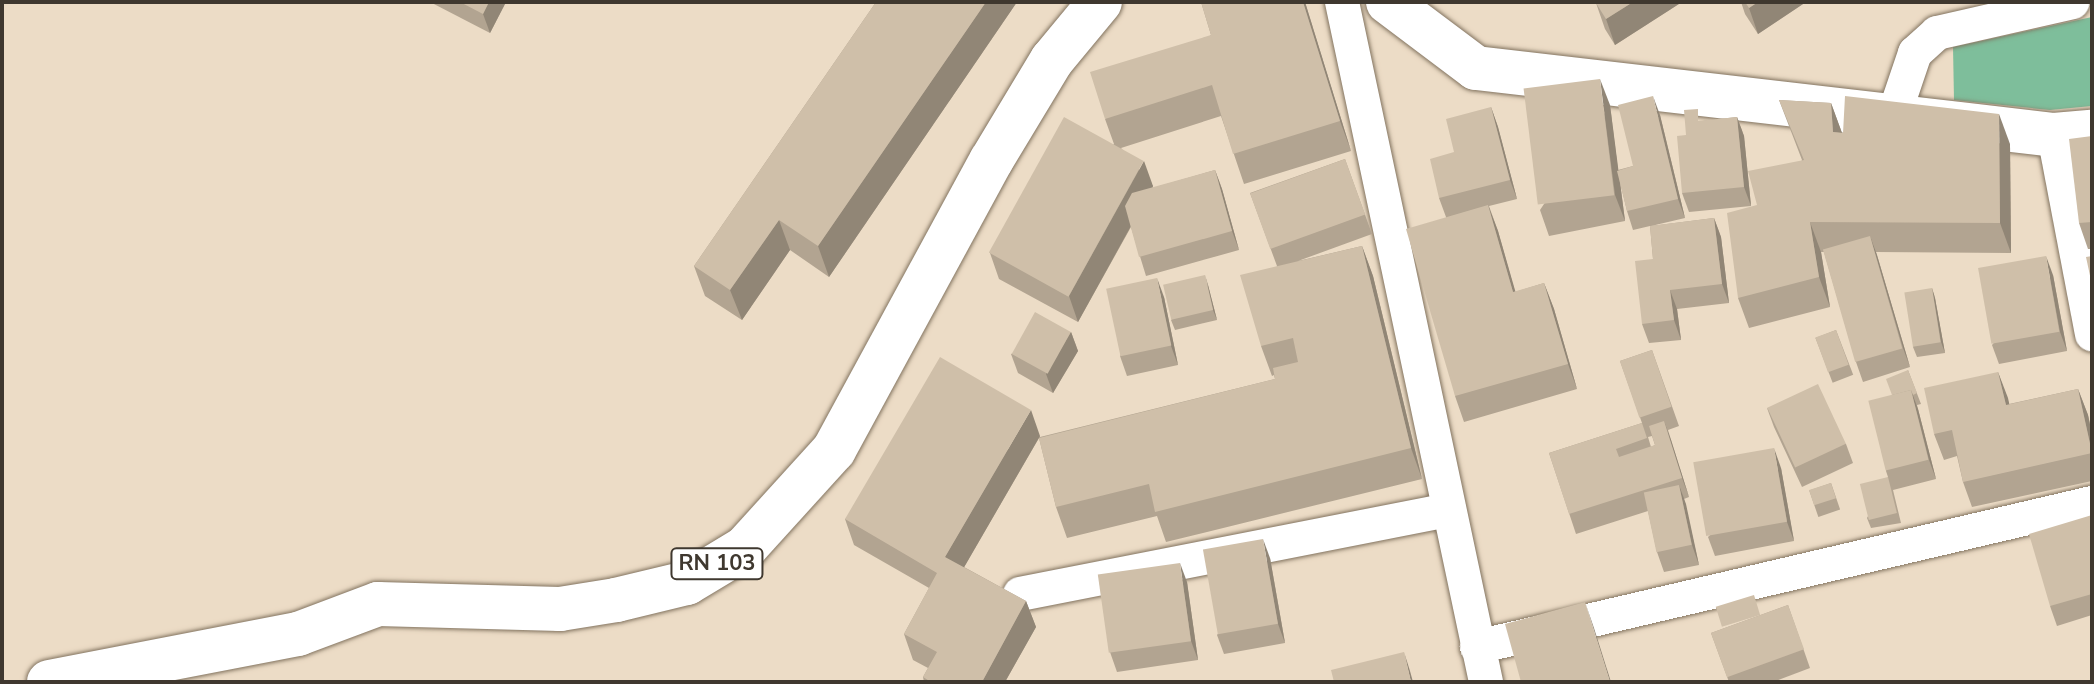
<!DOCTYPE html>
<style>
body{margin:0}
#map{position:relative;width:2094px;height:684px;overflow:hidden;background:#ecdcc6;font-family:"Nunito Sans",sans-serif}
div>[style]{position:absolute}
.green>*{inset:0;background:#7ebe9b}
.roads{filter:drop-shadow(0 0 2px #82735f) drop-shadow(0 0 2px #82735f)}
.minor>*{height:34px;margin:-17px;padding:0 17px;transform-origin:17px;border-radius:17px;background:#fff}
.tertiary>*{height:44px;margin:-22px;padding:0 22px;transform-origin:22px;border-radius:22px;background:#fff}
.primary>*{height:44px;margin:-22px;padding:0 22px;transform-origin:22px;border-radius:22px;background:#fff}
.wall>*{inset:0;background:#b2a491;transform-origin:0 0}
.shaded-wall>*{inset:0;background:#918676}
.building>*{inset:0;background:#cfbfa9;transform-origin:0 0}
span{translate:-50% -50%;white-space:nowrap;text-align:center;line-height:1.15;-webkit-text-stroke:7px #fff;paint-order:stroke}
.shield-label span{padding:2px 6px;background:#fff;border:2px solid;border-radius:6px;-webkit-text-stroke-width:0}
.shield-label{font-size:22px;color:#3f382f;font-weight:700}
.frame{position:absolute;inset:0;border:4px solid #3f382f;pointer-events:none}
</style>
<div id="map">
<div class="green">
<div style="clip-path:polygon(2092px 17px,2092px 106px,2050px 110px,1954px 100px,1953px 47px)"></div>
</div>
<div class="roads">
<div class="minor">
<div style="left:1342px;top:2px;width:695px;rotate:78.04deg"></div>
<div style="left:1893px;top:118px;width:69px;rotate:-71.3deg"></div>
<div style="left:1915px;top:53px;width:30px;rotate:-42deg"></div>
<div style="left:1937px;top:33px;width:139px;rotate:-12.8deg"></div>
<div style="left:2054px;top:135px;width:203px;rotate:79.2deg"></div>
<div style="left:1020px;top:594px;width:437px;rotate:-11.1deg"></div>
<div style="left:1477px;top:647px;width:632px;rotate:-13.18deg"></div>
</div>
<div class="tertiary">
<div style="left:1388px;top:2px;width:110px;rotate:36.9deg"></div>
<div style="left:1476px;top:68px;width:582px;rotate:6.61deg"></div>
<div style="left:2054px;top:135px;width:38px;rotate:-5deg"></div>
</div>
<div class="primary">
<div style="left:49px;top:682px;width:254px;rotate:-10.9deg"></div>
<div style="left:298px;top:634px;width:85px;rotate:-20.6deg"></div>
<div style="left:378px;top:604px;width:182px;rotate:1.6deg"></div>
<div style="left:560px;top:609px;width:57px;rotate:-9.1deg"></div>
<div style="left:616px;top:600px;width:73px;rotate:-13.5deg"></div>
<div style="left:687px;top:583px;width:68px;rotate:-31.1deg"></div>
<div style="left:745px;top:548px;width:132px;rotate:-47.8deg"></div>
<div style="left:834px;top:450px;width:329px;rotate:-61.5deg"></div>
<div style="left:991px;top:161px;width:118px;rotate:-58.9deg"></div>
<div style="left:1052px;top:60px;width:75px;rotate:-50.4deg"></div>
</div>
</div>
<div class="wall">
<div style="clip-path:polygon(430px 2px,506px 2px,490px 33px)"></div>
<div style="clip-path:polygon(876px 2px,1017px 2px,829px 277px,790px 250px,742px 320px,705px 296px,694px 266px)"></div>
<div style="clip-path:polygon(1201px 2px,1305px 2px,1351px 151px,1244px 184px,1221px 116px,1121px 148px,1153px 186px,1153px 188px,1215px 170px,1222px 189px,1239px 250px,1146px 276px,1131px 227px,1078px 322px,999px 279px,990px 253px,1114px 144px,1105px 119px,1211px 35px)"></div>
<div style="clip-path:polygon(1682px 2px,1615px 45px,1605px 29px,1596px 3px)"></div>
<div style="clip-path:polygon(1741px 2px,1806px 2px,1758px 34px,1745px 14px)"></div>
<div style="clip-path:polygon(1779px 100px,1831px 103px,1842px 133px,2010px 144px,2011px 253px,1876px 252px,1910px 367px,1863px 382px,1856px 362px,1824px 252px,1821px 252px,1830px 307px,1749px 328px,1738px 298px,1802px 160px)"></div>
<div style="clip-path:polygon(1610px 105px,1618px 170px,1633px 166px,1660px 115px,1685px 218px,1651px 226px,1714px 218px,1721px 237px,1729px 303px,1677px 309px,1681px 340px,1649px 343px,1642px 324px,1653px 259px,1650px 226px,1633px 230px,1627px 211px,1620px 182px,1625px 221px,1549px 236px,1540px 210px)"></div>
<div style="clip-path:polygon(1491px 107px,1498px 127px,1517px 199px,1489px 206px,1498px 231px,1515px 292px,1544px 283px,1554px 309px,1577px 389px,1464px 422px,1455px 396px,1446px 217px,1439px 198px)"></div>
<div style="clip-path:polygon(1737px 117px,1744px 136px,1751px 206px,1689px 212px,1682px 193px,1686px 135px,1702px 121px)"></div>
<div style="clip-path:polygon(2092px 136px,2092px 249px,2088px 249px,2079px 223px)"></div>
<div style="clip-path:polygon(1345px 159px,1372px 234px,1298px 261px,1362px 246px,1373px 276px,1422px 479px,1166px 542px,1157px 516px,1067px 538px,1056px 507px,1039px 438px,964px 567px,1026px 601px,1036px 627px,1005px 682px,924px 682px,923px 677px,928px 668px,913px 660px,904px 634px,929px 588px,854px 545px,845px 519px,1040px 436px,1040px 437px,1275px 379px,1274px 375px,1272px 376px,1261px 346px,1277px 266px,1250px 193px)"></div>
<div style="clip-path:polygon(2053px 275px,2067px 351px,1999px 364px,1992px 345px)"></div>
<div style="clip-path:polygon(1208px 285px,1217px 320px,1175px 330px,1171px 320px)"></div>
<div style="clip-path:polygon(1932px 288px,1935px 298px,1945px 353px,1917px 357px,1913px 347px)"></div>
<div style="clip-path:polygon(1164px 297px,1178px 365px,1127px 376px,1120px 356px)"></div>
<div style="left:1836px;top:330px;width:48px;height:22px;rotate:69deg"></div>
<div style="clip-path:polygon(1071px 332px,1078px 351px,1053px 393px,1018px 373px,1011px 354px)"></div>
<div style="clip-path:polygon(evenodd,1652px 350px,1679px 426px,1668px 430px,1689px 497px,1684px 499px,1699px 565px,1664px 572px,1657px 552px,1648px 511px,1576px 534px,1549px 453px,1642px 423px,1620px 361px,1652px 350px,1652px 436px,1655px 445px,1651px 447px,1648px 437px,1652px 436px)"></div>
<div style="clip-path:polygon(1908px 370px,1921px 404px,1917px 405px,1936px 479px,1893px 490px,1901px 523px,1871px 528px,1867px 518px,1888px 477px,1886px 471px,1892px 395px)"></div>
<div style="clip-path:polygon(1998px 372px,2009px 404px,2078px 389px,2088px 415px,2092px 434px,2092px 481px,1972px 507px,1963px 482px,1957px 456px,1944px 460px,1934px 434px)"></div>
<div style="clip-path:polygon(1767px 408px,1846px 444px,1853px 463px,1802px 487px,1774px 427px)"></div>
<div style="clip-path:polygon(1781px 468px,1794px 541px,1715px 556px,1708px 537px)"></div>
<div style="left:1831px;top:483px;width:28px;height:23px;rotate:71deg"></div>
<div style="clip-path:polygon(2092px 515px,2092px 615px,2057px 626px,2050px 606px)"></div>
<div style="clip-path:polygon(1270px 558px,1285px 643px,1224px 654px,1217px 635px)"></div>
<div style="clip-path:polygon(1187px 582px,1198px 660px,1117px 672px,1110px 652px)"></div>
<div style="clip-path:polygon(1788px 605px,1810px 668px,1773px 682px,1729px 682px,1711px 633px)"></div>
</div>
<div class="shaded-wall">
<div style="clip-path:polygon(489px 2px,506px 2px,490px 33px,483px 14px)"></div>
<div style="clip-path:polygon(986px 2px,1017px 2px,829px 277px,818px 246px)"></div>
<div style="clip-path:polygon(1303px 2px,1305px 2px,1351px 151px,1340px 121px)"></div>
<div style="clip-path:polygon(1633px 2px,1682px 2px,1615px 45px,1606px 19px)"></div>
<div style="clip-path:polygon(1758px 2px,1806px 2px,1758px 34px,1749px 8px)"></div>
<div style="clip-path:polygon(1600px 79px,1610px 105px,1625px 221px,1615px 195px)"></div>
<div style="clip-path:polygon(1653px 96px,1660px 115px,1685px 218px,1678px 199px)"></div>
<div style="clip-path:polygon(1831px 103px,1842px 133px,1833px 132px)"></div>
<div style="clip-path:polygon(1491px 107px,1498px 127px,1517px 199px,1510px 180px)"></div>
<div style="clip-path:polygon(1999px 114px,2010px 144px,2011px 253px,2000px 223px)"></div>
<div style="clip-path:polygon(1737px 117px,1744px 136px,1751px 206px,1744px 187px)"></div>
<div style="clip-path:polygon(1144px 161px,1153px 186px,1078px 322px,1069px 296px)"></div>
<div style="clip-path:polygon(1215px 170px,1222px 189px,1239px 250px,1232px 231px)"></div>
<div style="clip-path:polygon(1488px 205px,1498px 231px,1523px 318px,1513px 292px)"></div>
<div style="clip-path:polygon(1714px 218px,1721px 237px,1729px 303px,1722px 284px)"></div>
<div style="clip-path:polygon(779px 220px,790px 250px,742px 320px,730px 290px)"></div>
<div style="clip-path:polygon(1810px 222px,1821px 252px,1830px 307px,1819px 277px)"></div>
<div style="clip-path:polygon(1870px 236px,1877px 255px,1910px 367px,1903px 348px)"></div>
<div style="clip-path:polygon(1362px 246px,1373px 276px,1422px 479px,1411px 448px)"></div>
<div style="clip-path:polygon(2046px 256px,2053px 275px,2067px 351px,2060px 332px)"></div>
<div style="clip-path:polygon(1205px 275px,1208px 285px,1217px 320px,1213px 310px)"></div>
<div style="clip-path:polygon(1157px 278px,1164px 297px,1178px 365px,1171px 346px)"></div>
<div style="clip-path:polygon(1544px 283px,1554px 309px,1577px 389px,1568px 364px)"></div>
<div style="clip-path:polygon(1932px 288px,1935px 298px,1945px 353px,1941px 342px)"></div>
<div style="clip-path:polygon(1670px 290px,1677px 309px,1681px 340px,1674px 320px)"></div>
<div style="clip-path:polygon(1071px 332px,1078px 351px,1053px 393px,1046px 374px)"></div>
<div style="clip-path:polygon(1998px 372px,2008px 398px,2015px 431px,2006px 405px)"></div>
<div style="clip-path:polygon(2078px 389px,2088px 415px,2092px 434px,2092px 452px)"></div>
<div style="clip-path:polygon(1911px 390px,1918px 409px,1936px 479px,1929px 460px)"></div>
<div style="clip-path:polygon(1031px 410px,1040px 436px,955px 583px,945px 557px)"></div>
<div style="clip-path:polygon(1664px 421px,1671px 440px,1689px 497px,1682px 478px)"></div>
<div style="clip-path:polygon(1774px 448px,1781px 468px,1794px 541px,1787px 522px)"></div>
<div style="clip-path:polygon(1679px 485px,1686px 504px,1699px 565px,1692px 545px)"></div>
<div style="clip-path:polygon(1263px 539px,1270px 558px,1285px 643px,1278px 624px)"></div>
<div style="clip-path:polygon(1180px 563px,1187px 582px,1198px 660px,1191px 641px)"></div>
<div style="clip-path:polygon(1026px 601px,1036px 627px,1005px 682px,982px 682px)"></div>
<div style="clip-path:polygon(1585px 602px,1594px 628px,1611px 682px,1610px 682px)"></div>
<div style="clip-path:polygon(1404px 652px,1410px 671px,1413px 682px,1411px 682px)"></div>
</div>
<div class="building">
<div style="clip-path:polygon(460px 2px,489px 2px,483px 14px)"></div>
<div style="clip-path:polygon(876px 2px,986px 2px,818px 246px,779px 220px,730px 290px,694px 266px)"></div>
<div style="clip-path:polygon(1201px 2px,1303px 2px,1340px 121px,1233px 154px,1212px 85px,1105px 119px,1090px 72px,1211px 35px)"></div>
<div style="clip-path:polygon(1597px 2px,1633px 2px,1606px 19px,1596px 3px)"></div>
<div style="clip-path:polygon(1745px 2px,1758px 2px,1749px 8px)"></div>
<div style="left:1600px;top:79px;width:117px;height:77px;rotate:83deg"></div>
<div style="clip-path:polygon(1653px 96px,1678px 199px,1627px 211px,1617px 171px,1633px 166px,1618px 105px)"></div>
<div style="clip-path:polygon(1845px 96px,1999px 114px,2000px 223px,1810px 222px,1819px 277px,1738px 298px,1727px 213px,1757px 205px,1748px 171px,1804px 160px,1779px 100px,1831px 103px,1833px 132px,1843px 133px)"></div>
<div style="clip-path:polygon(1491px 107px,1510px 180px,1439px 198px,1430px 159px,1454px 152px,1446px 119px)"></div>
<div style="clip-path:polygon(1698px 109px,1698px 121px,1737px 117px,1744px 187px,1682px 193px,1677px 136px,1686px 135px,1684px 110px)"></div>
<div style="left:1064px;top:117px;width:91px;height:155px;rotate:29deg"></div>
<div style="clip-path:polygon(2092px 136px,2092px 222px,2079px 223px,2069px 139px)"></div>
<div style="left:1345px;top:159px;width:59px;height:101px;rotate:70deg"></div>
<div style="clip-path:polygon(1215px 170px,1232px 231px,1139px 257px,1125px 206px,1132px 193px)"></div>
<div style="clip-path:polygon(1488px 205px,1513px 292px,1544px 283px,1568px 364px,1455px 396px,1406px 229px)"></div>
<div style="clip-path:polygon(1714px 218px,1722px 284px,1670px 290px,1674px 320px,1642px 324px,1635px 261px,1653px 259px,1650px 226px)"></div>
<div style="left:1870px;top:236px;width:117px;height:49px;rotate:74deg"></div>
<div style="clip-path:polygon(1362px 246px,1411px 448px,1155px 512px,1149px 484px,1056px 507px,1039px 438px,1275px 379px,1273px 368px,1298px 362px,1293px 338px,1261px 346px,1240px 275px)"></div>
<div style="left:2046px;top:256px;width:77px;height:69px;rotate:80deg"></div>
<div style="clip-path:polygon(2092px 256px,2092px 285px,2086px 257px)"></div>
<div style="left:1205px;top:275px;width:36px;height:43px;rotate:77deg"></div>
<div style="left:1157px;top:278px;width:69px;height:52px;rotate:78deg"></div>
<div style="left:1932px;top:288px;width:55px;height:28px;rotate:81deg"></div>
<div style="left:1035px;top:312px;width:41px;height:48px;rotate:29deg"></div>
<div style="left:1836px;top:330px;width:37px;height:22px;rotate:70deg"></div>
<div style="left:1652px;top:350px;width:60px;height:34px;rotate:71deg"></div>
<div style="clip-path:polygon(940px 357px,1031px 410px,945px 557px,1026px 601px,982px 682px,931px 682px,923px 677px,937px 652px,904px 634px,937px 573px,845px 519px)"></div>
<div style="clip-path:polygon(1908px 370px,1917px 393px,1913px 395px,1911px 390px,1892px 395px,1886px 379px)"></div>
<div style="clip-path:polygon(1998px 372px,2006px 405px,2078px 389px,2092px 453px,1963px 482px,1952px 430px,1934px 434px,1924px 388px)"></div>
<div style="left:1818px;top:384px;width:66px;height:56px;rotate:65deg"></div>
<div style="left:1911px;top:390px;width:72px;height:44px;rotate:76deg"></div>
<div style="clip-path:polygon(1664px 421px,1682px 478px,1569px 514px,1549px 453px,1642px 423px,1647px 438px,1616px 449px,1619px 457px,1655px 445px,1649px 426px)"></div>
<div style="left:1774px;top:448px;width:75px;height:82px;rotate:80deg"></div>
<div style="left:1888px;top:477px;width:37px;height:29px;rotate:76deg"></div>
<div style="left:1831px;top:483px;width:16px;height:23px;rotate:72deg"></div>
<div style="left:1679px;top:485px;width:61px;height:36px;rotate:78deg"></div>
<div style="clip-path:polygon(2092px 515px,2092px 594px,2050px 606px,2029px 534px)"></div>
<div style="left:1263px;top:539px;width:86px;height:61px;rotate:80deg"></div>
<div style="left:1180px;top:563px;width:79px;height:83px;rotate:82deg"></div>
<div style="left:1754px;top:595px;width:21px;height:40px;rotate:73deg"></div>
<div style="clip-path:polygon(1585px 602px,1610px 682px,1521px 682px,1505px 624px)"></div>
<div style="left:1788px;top:605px;width:47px;height:82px;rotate:70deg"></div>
<div style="clip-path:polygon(1404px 652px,1411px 682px,1334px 682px,1331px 670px)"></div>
</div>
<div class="shield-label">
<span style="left:717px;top:564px">RN 103</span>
</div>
<div class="frame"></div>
</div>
